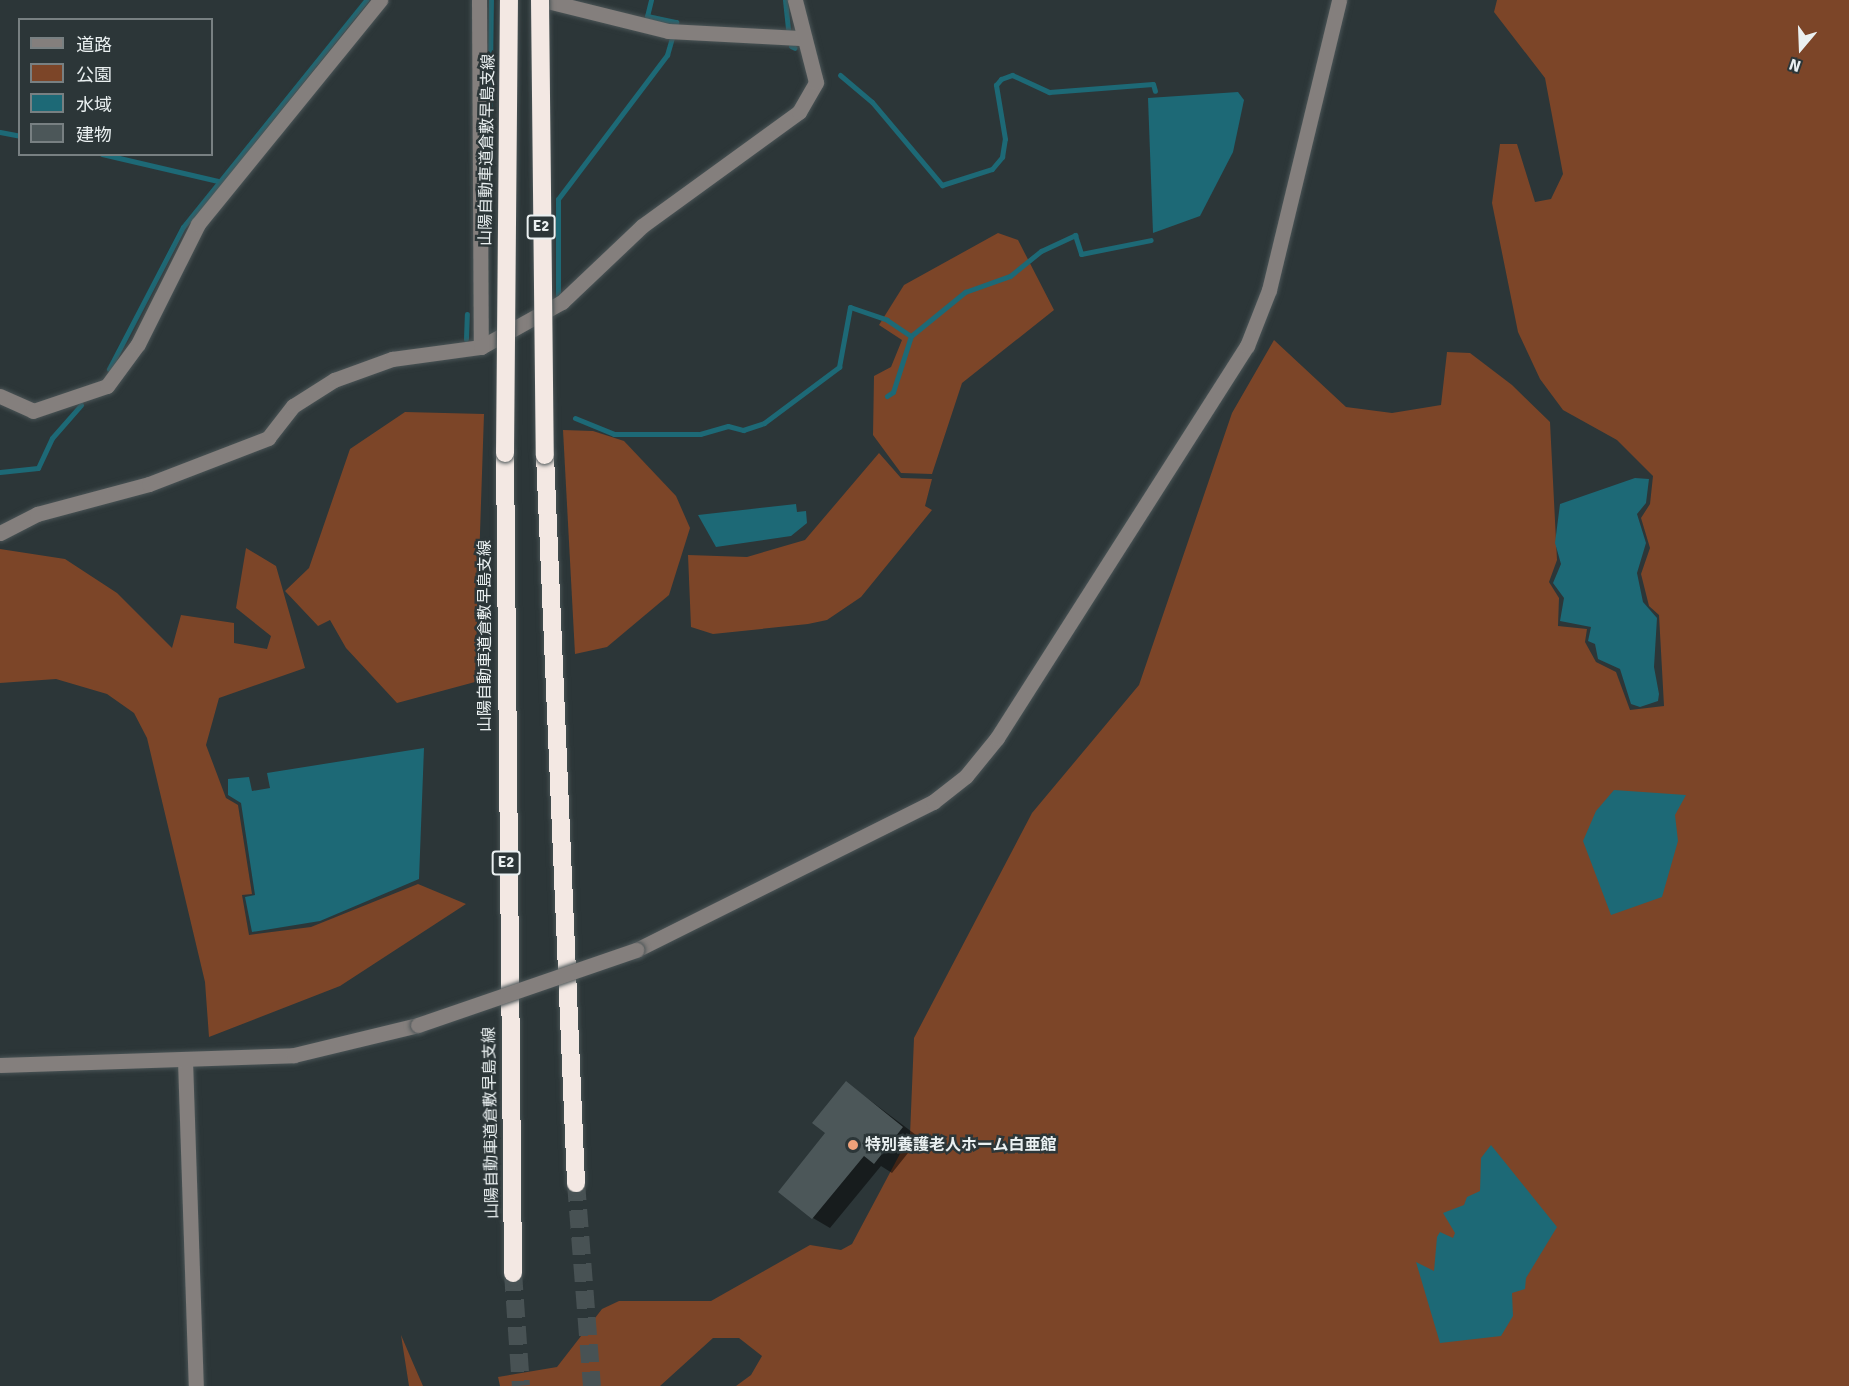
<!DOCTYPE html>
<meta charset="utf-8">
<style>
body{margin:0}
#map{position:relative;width:1849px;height:1386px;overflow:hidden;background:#2c3638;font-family:Signika,"Noto Sans JP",sans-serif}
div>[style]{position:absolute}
.green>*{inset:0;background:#7c4528}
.water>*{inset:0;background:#1d6976}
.shadow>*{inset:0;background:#0007}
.stream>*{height:5px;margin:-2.5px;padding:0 2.5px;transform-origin:2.5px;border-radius:2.5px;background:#1d6976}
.building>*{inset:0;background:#4c5759}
.highway-tunnel>*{height:18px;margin-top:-9px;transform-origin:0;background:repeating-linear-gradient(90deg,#485254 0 18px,transparent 0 27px)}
.roads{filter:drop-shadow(0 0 2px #4a5456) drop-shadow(0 0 2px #4a5456)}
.minor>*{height:15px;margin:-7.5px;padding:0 7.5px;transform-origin:7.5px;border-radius:7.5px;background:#847f7d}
.highway>*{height:18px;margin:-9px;padding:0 9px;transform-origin:9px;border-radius:9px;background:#f3e8e3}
.bridges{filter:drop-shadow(0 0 2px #4a5456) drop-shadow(0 0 2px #4a5456)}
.minor-bridge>*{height:15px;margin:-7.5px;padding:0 7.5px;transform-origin:7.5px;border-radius:7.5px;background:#847f7d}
.highway-bridge>*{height:18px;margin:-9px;padding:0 9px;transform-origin:9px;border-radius:9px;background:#f3e8e3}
.dots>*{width:16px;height:16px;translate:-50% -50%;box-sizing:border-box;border:3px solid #2c3638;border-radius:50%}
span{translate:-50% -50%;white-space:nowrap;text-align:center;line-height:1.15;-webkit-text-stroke:5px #2c3638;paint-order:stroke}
.shield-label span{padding:2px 4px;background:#2c3638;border:2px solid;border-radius:4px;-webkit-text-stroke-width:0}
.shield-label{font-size:15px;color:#eaf0f1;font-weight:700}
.street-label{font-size:16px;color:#eaf0f1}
.poi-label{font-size:16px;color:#eaf0f1;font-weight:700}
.left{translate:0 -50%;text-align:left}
.legend{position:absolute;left:18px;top:18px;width:195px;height:138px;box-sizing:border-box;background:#2c3638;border:2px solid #788082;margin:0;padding:8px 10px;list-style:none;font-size:18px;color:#eaf0f1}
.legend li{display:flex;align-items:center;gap:12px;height:30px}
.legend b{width:30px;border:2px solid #788082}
.north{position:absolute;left:1771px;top:18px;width:60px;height:60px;-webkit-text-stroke:4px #2c3638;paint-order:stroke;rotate:199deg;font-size:16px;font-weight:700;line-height:24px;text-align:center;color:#eaf0f1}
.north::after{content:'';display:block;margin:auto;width:21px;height:27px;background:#eaf0f1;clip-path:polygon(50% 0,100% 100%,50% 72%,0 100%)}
</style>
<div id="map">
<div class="green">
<div style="clip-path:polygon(1497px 0,1849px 0,1849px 1386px,736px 1386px,751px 1375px,762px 1356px,739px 1338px,713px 1338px,660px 1386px,500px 1386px,498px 1377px,557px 1367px,602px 1309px,619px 1301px,711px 1301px,810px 1245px,841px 1250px,852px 1244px,910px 1135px,914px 1038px,1032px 813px,1139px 685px,1232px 413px,1274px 340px,1346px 407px,1392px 413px,1441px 405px,1447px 352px,1470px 353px,1512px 385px,1550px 422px,1557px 560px,1549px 582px,1559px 598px,1558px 626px,1587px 629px,1585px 642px,1596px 662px,1616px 672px,1630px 710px,1664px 706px,1659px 615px,1649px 606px,1641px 574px,1650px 548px,1641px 518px,1650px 504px,1653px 476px,1617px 440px,1563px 410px,1540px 379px,1518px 332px,1492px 203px,1500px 144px,1517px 144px,1535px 202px,1551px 199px,1563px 174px,1545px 78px,1494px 12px)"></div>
<div style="clip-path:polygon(998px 233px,1018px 240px,1054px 310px,962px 383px,932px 474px,901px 473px,873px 435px,874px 376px,891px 367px,902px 340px,879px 325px,904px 285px)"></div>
<div style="clip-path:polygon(405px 412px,484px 414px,475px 682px,397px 703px,346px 648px,330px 620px,318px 626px,285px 591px,309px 568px,350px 449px)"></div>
<div style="clip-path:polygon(563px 430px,593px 431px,624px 441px,676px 496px,690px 528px,669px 595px,607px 647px,575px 654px)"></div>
<div style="clip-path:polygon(879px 453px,901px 478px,932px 479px,925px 506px,932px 510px,861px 597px,827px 620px,808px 624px,713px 634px,691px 627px,688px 555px,747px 557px,805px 540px)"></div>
<div style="clip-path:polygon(246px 548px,276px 566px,305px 668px,219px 698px,206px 745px,226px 798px,238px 805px,252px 894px,242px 895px,249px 935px,311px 927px,418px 884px,466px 904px,340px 986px,209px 1037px,205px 982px,147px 738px,134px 713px,107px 694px,56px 679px,0 683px,0 549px,65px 559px,117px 593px,172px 648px,181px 615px,234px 623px,234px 643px,267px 649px,271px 636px,236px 608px)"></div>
<div style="clip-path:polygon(401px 1335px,413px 1363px,423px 1386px,409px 1386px)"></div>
</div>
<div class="water">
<div style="clip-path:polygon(1238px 92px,1244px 100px,1233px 152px,1200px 216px,1153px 233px,1148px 98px)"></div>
<div style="clip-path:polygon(1635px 478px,1649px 479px,1646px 503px,1637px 514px,1646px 543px,1637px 573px,1643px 602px,1657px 618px,1654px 667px,1659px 694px,1658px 701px,1640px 707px,1631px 704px,1620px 669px,1598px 659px,1595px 644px,1588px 641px,1591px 627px,1560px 621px,1564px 598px,1553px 583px,1561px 564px,1555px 543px,1560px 504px)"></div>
<div style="clip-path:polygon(796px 504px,797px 512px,806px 511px,807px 523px,791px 536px,716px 547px,698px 515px)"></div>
<div style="clip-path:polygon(424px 748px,419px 879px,320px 921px,252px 932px,245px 897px,255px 895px,241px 803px,228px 795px,228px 779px,249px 777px,252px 791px,270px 788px,267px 773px)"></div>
<div style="clip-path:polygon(1614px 790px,1686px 795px,1675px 815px,1678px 841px,1662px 897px,1611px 915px,1583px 841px,1596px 811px)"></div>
<div style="clip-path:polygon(1491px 1145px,1557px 1227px,1526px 1278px,1525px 1289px,1512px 1293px,1513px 1316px,1501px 1336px,1440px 1343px,1416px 1262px,1434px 1271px,1437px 1237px,1440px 1232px,1453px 1238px,1455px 1233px,1443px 1213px,1464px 1205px,1467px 1197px,1480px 1191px,1481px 1158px)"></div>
</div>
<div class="shadow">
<div style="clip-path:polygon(847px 1083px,920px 1138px,892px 1173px,881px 1166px,830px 1228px,813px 1218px,827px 1133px)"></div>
</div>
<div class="stream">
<div style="left:651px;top:0;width:16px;rotate:104deg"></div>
<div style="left:647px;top:16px;width:30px;rotate:12deg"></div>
<div style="left:676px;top:22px;width:5px;rotate:101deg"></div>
<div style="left:785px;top:0;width:29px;rotate:84deg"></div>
<div style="left:791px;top:46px;width:4px;rotate:27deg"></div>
<div style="left:840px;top:75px;width:42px;rotate:40.2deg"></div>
<div style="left:872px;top:102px;width:109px;rotate:49.9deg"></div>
<div style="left:942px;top:185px;width:52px;rotate:-17.7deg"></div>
<div style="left:992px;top:169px;width:16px;rotate:-50deg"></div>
<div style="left:1002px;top:157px;width:18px;rotate:-81deg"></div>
<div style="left:1005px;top:139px;width:55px;rotate:-99.5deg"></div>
<div style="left:996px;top:85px;width:8px;rotate:-50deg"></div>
<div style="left:1001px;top:79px;width:12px;rotate:-20deg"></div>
<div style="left:1012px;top:75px;width:41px;rotate:24.7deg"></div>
<div style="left:1049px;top:92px;width:104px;rotate:-4.4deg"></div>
<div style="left:1153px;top:84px;width:7px;rotate:74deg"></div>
<div style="left:0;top:132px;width:20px;rotate:11deg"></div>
<div style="left:102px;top:154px;width:119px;rotate:13.1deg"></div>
<div style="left:488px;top:211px;width:211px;rotate:-89.2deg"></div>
<div style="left:558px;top:296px;width:97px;rotate:-90deg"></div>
<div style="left:558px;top:199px;width:181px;rotate:-52.9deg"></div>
<div style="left:667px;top:55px;width:19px;rotate:-74deg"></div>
<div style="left:466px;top:339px;width:25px;rotate:-88deg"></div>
<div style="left:109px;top:369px;width:160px;rotate:-62.5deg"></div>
<div style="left:183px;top:227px;width:292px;rotate:-51.1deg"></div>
<div style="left:887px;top:396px;width:7px;rotate:-34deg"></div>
<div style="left:893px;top:392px;width:59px;rotate:-72.2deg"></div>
<div style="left:911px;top:336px;width:70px;rotate:-39.2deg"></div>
<div style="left:965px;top:292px;width:48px;rotate:-19.6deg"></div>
<div style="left:1010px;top:276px;width:40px;rotate:-39deg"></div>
<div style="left:1041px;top:251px;width:38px;rotate:-25deg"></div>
<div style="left:1075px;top:235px;width:20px;rotate:72deg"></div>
<div style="left:1081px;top:254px;width:71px;rotate:-11.3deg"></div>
<div style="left:575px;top:418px;width:42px;rotate:22.3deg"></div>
<div style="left:614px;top:434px;width:86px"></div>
<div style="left:700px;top:434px;width:29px;rotate:-16deg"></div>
<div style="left:728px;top:426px;width:16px;rotate:15deg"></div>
<div style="left:743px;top:430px;width:22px;rotate:-18deg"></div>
<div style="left:764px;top:423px;width:94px;rotate:-36.7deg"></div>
<div style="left:839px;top:367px;width:61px;rotate:-79.6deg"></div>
<div style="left:850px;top:307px;width:39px;rotate:19deg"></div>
<div style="left:887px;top:320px;width:29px;rotate:34deg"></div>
<div style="left:0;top:472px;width:38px;rotate:-6deg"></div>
<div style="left:38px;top:468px;width:33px;rotate:-65deg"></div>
<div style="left:52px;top:438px;width:44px;rotate:-48.7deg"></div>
</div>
<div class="building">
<div style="clip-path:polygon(846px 1081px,903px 1127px,874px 1164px,864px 1156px,812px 1219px,778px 1192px,825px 1133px,812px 1123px)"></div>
</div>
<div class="highway-tunnel">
<div style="left:576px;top:1183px;width:204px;rotate:85.5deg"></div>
<div style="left:513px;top:1273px;width:113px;rotate:86deg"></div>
</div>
<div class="roads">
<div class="minor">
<div style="left:479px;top:0;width:347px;rotate:89.7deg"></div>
<div style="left:543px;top:0;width:129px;rotate:13.9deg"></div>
<div style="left:668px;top:31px;width:132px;rotate:3deg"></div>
<div style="left:0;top:396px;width:36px;rotate:24deg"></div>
<div style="left:33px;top:411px;width:78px;rotate:-18.7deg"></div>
<div style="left:107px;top:386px;width:52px;rotate:-53.6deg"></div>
<div style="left:138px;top:344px;width:134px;rotate:-63.4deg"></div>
<div style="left:198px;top:224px;width:289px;rotate:-50.9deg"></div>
<div style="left:0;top:533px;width:42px;rotate:-27.2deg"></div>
<div style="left:37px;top:514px;width:116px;rotate:-15deg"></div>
<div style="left:149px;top:484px;width:128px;rotate:-21.1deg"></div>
<div style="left:268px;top:438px;width:41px;rotate:-52deg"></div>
<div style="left:293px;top:406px;width:49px;rotate:-32.4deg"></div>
<div style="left:334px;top:380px;width:62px;rotate:-19.9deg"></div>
<div style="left:392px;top:359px;width:90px;rotate:-7.7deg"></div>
<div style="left:481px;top:347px;width:93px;rotate:-29.1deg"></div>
<div style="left:562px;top:302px;width:110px;rotate:-43.5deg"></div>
<div style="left:642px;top:226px;width:194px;rotate:-36deg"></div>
<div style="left:799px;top:112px;width:34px;rotate:-60deg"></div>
<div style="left:816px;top:82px;width:85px;rotate:-104.4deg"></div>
<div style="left:636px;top:950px;width:332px;rotate:-26.5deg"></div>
<div style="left:933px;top:802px;width:42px;rotate:-38.2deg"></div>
<div style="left:966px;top:776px;width:49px;rotate:-50.8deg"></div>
<div style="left:997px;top:738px;width:465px;rotate:-57.5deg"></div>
<div style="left:1247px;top:346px;width:60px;rotate:-68.6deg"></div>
<div style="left:1269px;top:290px;width:298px;rotate:-76.4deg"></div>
<div style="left:185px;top:1060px;width:326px;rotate:88.1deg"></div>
<div style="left:0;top:1065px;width:294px;rotate:-1.9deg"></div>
<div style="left:294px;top:1055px;width:128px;rotate:-13.6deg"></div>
</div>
<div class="highway">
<div style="left:505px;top:453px;width:820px;rotate:89.44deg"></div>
<div style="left:545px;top:455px;width:729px;rotate:87.56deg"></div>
</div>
</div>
<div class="bridges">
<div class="minor-bridge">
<div style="left:418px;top:1025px;width:231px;rotate:-19deg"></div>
</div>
<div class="highway-bridge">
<div style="left:540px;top:0;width:455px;rotate:89.4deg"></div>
<div style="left:505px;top:453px;width:453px;rotate:-89.5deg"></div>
</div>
</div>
<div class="dots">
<div style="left:853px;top:1145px;background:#f0a27a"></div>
</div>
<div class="shield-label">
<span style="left:541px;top:227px">E2</span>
<span style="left:506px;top:863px">E2</span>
</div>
<div class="street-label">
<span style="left:487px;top:150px;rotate:-89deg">山陽自動車道倉敷早島支線</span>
<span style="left:485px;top:636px;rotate:-90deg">山陽自動車道倉敷早島支線</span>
<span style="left:491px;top:1123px;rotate:-91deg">山陽自動車道倉敷早島支線</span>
</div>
<div class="poi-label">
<span class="left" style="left:865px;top:1145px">特別養護老人ホーム白亜館</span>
</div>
<ul class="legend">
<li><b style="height:8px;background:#847f7d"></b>道路</li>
<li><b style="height:16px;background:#7c4528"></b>公園</li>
<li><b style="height:16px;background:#1d6976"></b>水域</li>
<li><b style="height:16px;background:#4c5759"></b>建物</li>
</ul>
<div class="north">N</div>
</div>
